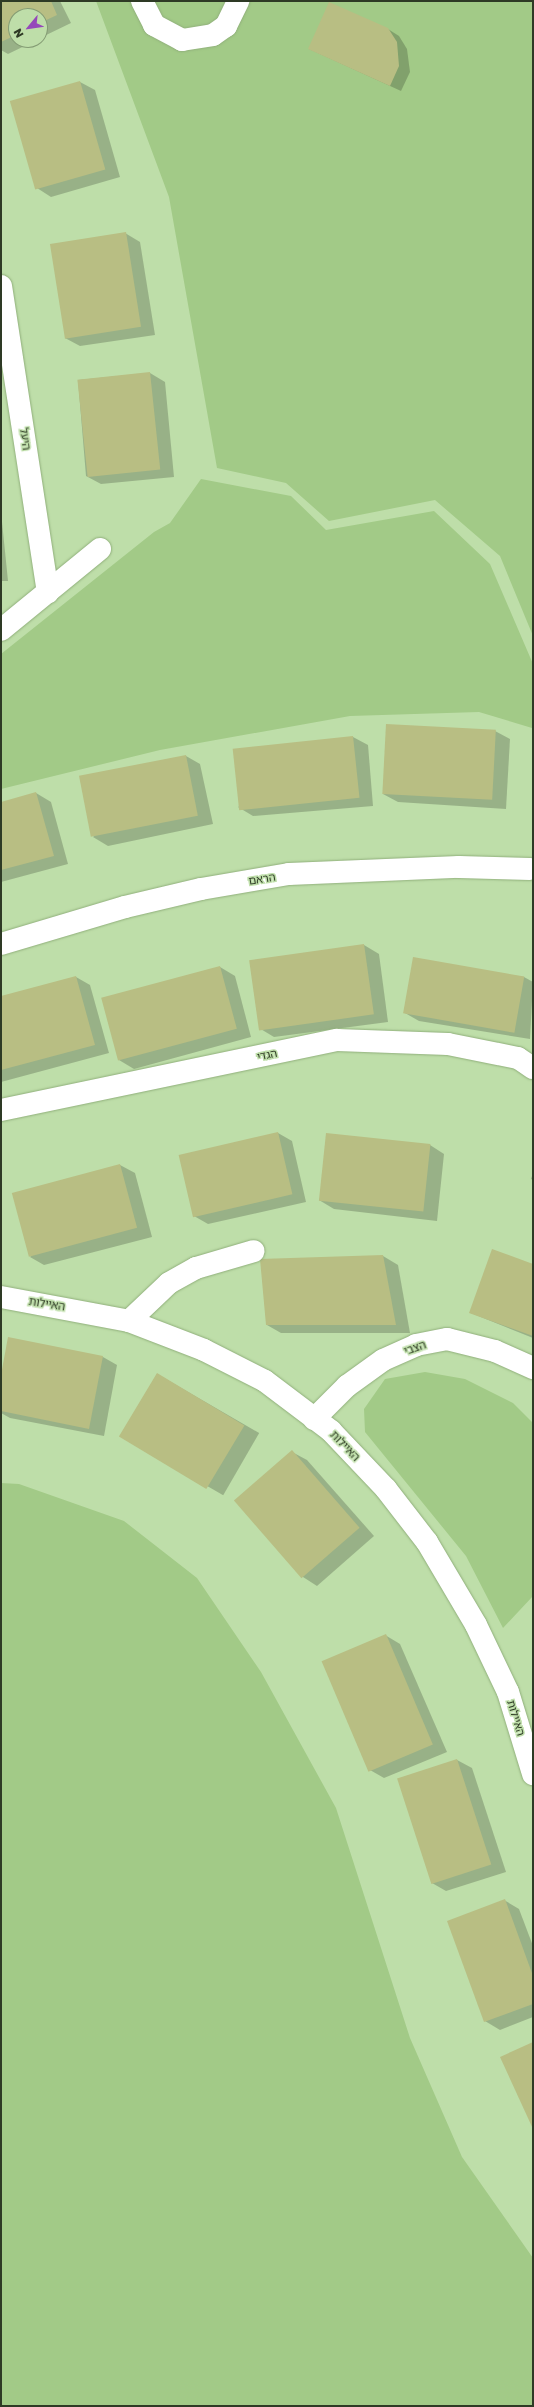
<!DOCTYPE html>
<meta charset="utf-8">
<style>
body{margin:0}
#map{position:relative;width:534px;height:2407px;overflow:hidden;background:#bedea9;font-family:"Golos Text","Noto Sans Hebrew",sans-serif}
div>[style]{position:absolute}
.green>*{inset:0;background:#a2ca87}
.shadow>*{inset:0;background:#0003;transform-origin:0 0}
.building>*{inset:0;background:#b8be83;transform-origin:0 0}
.roads{filter:drop-shadow(0 0 1px #90af7b) drop-shadow(0 0 1px #90af7b)}
.minor>*{height:22px;margin:-11px;padding:0 11px;transform-origin:11px;border-radius:11px;background:#fff}
span{translate:-50% -50%;white-space:nowrap;text-align:center;line-height:1.15;-webkit-text-stroke:3px #bedea9;paint-order:stroke}
.street-label{font-size:11px;color:#2e3a25}
.frame{position:absolute;inset:0;border:2px solid #2e3a25;pointer-events:none}
.north{position:absolute;left:8px;top:8px;width:40px;height:40px;box-sizing:border-box;background:#bedea9;border:1px solid #849c74;border-radius:50%;rotate:241deg;font-size:11px;font-weight:700;line-height:16px;text-align:center;color:#2e3a25}
.north::after{content:'';display:block;margin:auto;width:14px;height:18px;background:#9549ba;clip-path:polygon(50% 0,100% 100%,50% 72%,0 100%)}
</style>
<div id="map">
<div class="green">
<div style="clip-path:polygon(96px 1px,533px 1px,533px 636px,500px 556px,435px 500px,329px 521px,286px 483px,217px 468px,169px 197px)"></div>
<div style="clip-path:polygon(201px 479px,291px 496px,326px 530px,434px 511px,490px 564px,533px 664px,532px 728px,479px 712px,350px 716px,160px 750px,1px 789px,1px 654px,154px 532px,170px 523px)"></div>
<div style="clip-path:polygon(425px 1372px,465px 1379px,513px 1403px,533px 1423px,533px 1596px,503px 1628px,466px 1556px,365px 1432px,364px 1409px,385px 1379px)"></div>
<div style="clip-path:polygon(1px 1483px,19px 1484px,124px 1521px,197px 1578px,261px 1672px,336px 1808px,410px 2038px,462px 2157px,533px 2258px,533px 2406px,1px 2406px)"></div>
</div>
<div class="shadow">
<div style="clip-path:polygon(1px 1px,60px 1px,71px 23px,40px 38px,40px 16px,16px 16px,16px 40px,37px 40px,8px 54px,1px 50px)"></div>
<div style="clip-path:polygon(388px 29px,399px 36px,407px 49px,410px 72px,401px 91px,309px 49px)"></div>
<div style="clip-path:polygon(80px 82px,95px 90px,120px 177px,51px 197px,37px 188px)"></div>
<div style="clip-path:polygon(125px 233px,140px 242px,155px 335px,80px 346px,65px 338px)"></div>
<div style="clip-path:polygon(150px 373px,165px 382px,174px 477px,101px 484px,86px 476px,78px 380px)"></div>
<div style="clip-path:polygon(1px 512px,8px 581px,1px 581px)"></div>
<div style="clip-path:polygon(495px 731px,510px 739px,506px 809px,398px 802px,383px 794px)"></div>
<div style="clip-path:polygon(353px 737px,368px 745px,373px 806px,253px 816px,238px 807px)"></div>
<div style="clip-path:polygon(186px 756px,200px 764px,213px 824px,108px 846px,93px 837px)"></div>
<div style="clip-path:polygon(36px 793px,51px 802px,68px 864px,1px 882px,1px 803px)"></div>
<div style="clip-path:polygon(364px 945px,379px 954px,388px 1022px,274px 1037px,259px 1028px)"></div>
<div style="clip-path:polygon(414px 959px,524px 977px,533px 982px,530px 1039px,419px 1021px,405px 1013px)"></div>
<div style="clip-path:polygon(220px 967px,235px 976px,251px 1037px,134px 1069px,119px 1060px)"></div>
<div style="clip-path:polygon(76px 977px,90px 985px,109px 1053px,1px 1082px,1px 997px)"></div>
<div style="clip-path:polygon(278px 1133px,292px 1141px,306px 1202px,208px 1224px,194px 1216px)"></div>
<div style="clip-path:polygon(430px 1145px,444px 1154px,437px 1221px,334px 1209px,319px 1200px)"></div>
<div style="clip-path:polygon(120px 1165px,135px 1173px,152px 1237px,44px 1265px,30px 1257px)"></div>
<div style="clip-path:polygon(533px 1173px,533px 1180px,531px 1179px)"></div>
<div style="clip-path:polygon(383px 1256px,398px 1265px,410px 1333px,281px 1333px,267px 1325px)"></div>
<div style="clip-path:polygon(533px 1265px,533px 1338px,471px 1313px)"></div>
<div style="clip-path:polygon(103px 1357px,117px 1365px,104px 1436px,10px 1418px,1px 1413px,1px 1381px)"></div>
<div style="left:157px;top:1374px;width:118px;height:72px;rotate:30deg"></div>
<div style="clip-path:polygon(292px 1452px,307px 1460px,374px 1536px,317px 1586px,303px 1577px)"></div>
<div style="clip-path:polygon(385px 1635px,400px 1644px,447px 1752px,384px 1778px,370px 1770px)"></div>
<div style="clip-path:polygon(457px 1760px,472px 1768px,506px 1872px,446px 1891px,432px 1883px)"></div>
<div style="clip-path:polygon(504px 1900px,519px 1909px,533px 1946px,533px 2017px,500px 2030px,485px 2021px)"></div>
</div>
<div class="building">
<div style="clip-path:polygon(1px 1px,51px 1px,57px 15px,40px 23px,40px 16px,16px 16px,16px 35px,1px 42px)"></div>
<div style="clip-path:polygon(329px 2px,388px 28px,397px 42px,399px 66px,390px 86px,308px 49px)"></div>
<div style="left:80px;top:81px;width:92px;height:73px;rotate:74deg"></div>
<div style="left:126px;top:232px;width:96px;height:77px;rotate:81deg"></div>
<div style="left:150px;top:372px;width:98px;height:73px;rotate:84deg"></div>
<div style="left:386px;top:724px;width:110px;height:70px;rotate:3deg"></div>
<div style="left:353px;top:736px;width:62px;height:121px;rotate:84deg"></div>
<div style="left:186px;top:755px;width:62px;height:109px;rotate:79deg"></div>
<div style="clip-path:polygon(36px 792px,54px 856px,1px 870px,1px 802px)"></div>
<div style="left:364px;top:944px;width:71px;height:116px;rotate:82deg"></div>
<div style="left:413px;top:957px;width:113px;height:57px;rotate:10deg"></div>
<div style="left:220px;top:966px;width:65px;height:123px;rotate:75deg"></div>
<div style="clip-path:polygon(76px 976px,95px 1045px,1px 1070px,1px 996px)"></div>
<div style="left:278px;top:1132px;width:64px;height:102px;rotate:77deg"></div>
<div style="left:326px;top:1133px;width:105px;height:68px;rotate:6deg"></div>
<div style="left:120px;top:1164px;width:66px;height:112px;rotate:75deg"></div>
<div style="clip-path:polygon(492px 1249px,533px 1264px,533px 1336px,469px 1313px)"></div>
<div style="clip-path:polygon(383px 1255px,396px 1325px,266px 1325px,260px 1259px)"></div>
<div style="clip-path:polygon(8px 1337px,103px 1356px,89px 1429px,1px 1411px,1px 1375px)"></div>
<div style="left:157px;top:1373px;width:102px;height:74px;rotate:31deg"></div>
<div style="left:292px;top:1450px;width:103px;height:77px;rotate:49deg"></div>
<div style="left:386px;top:1634px;width:120px;height:70px;rotate:67deg"></div>
<div style="left:457px;top:1759px;width:111px;height:63px;rotate:72deg"></div>
<div style="clip-path:polygon(505px 1899px,533px 1976px,533px 2004px,484px 2022px,447px 1921px)"></div>
<div style="clip-path:polygon(533px 2042px,533px 2129px,500px 2057px)"></div>
</div>
<div class="roads">
<div class="minor">
<div style="left:142px;top:1px;width:27px;rotate:63deg"></div>
<div style="left:154px;top:25px;width:32px;rotate:28deg"></div>
<div style="left:182px;top:40px;width:31px;rotate:-9deg"></div>
<div style="left:213px;top:35px;width:16px;rotate:-35deg"></div>
<div style="left:226px;top:26px;width:28px;rotate:-64deg"></div>
<div style="left:1px;top:286px;width:310px;rotate:81.3deg"></div>
<div style="left:1px;top:630px;width:128px;rotate:-39.3deg"></div>
<div style="left:1px;top:944px;width:129px;rotate:-16.6deg"></div>
<div style="left:125px;top:907px;width:78px;rotate:-13.3deg"></div>
<div style="left:201px;top:889px;width:89px;rotate:-9.7deg"></div>
<div style="left:289px;top:874px;width:170px;rotate:-2.4deg"></div>
<div style="left:459px;top:867px;width:71px;rotate:1.6deg"></div>
<div style="left:1px;top:1110px;width:343px;rotate:-11.8deg"></div>
<div style="left:337px;top:1040px;width:111px;rotate:2.1deg"></div>
<div style="left:448px;top:1044px;width:71px;rotate:11.3deg"></div>
<div style="left:518px;top:1058px;width:18px;rotate:34deg"></div>
<div style="left:1px;top:1297px;width:130px;rotate:10.6deg"></div>
<div style="left:129px;top:1321px;width:80px;rotate:21.1deg"></div>
<div style="left:204px;top:1350px;width:68px;rotate:26.9deg"></div>
<div style="left:265px;top:1381px;width:83px;rotate:37.1deg"></div>
<div style="left:331px;top:1431px;width:80px;rotate:46.5deg"></div>
<div style="left:386px;top:1489px;width:67px;rotate:52.3deg"></div>
<div style="left:427px;top:1542px;width:96px;rotate:59.4deg"></div>
<div style="left:476px;top:1625px;width:74px;rotate:64.5deg"></div>
<div style="left:508px;top:1692px;width:86px;rotate:73deg"></div>
<div style="left:129px;top:1321px;width:55px;rotate:-43.5deg"></div>
<div style="left:169px;top:1283px;width:31px;rotate:-29deg"></div>
<div style="left:196px;top:1268px;width:60px;rotate:-16.3deg"></div>
<div style="left:314px;top:1419px;width:47px;rotate:-45deg"></div>
<div style="left:347px;top:1386px;width:44px;rotate:-35.8deg"></div>
<div style="left:383px;top:1360px;width:36px;rotate:-24deg"></div>
<div style="left:416px;top:1345px;width:32px;rotate:-11deg"></div>
<div style="left:447px;top:1339px;width:49px;rotate:14deg"></div>
<div style="left:495px;top:1351px;width:42px;rotate:24.1deg"></div>
</div>
</div>
<div class="street-label">
<span style="left:25px;top:439px;rotate:82deg">היעל</span>
<span style="left:262px;top:879px;rotate:-9deg">הראם</span>
<span style="left:267px;top:1055px;rotate:-12deg">הגדי</span>
<span style="left:47px;top:1304px;rotate:9deg">האיילות</span>
<span style="left:415px;top:1348px;rotate:-19deg">הצבי</span>
<span style="left:345px;top:1446px;rotate:46deg">האיילות</span>
<span style="left:516px;top:1718px;rotate:73deg">האיילות</span>
</div>
<div class="frame"></div>
<div class="north">N</div>
</div>
